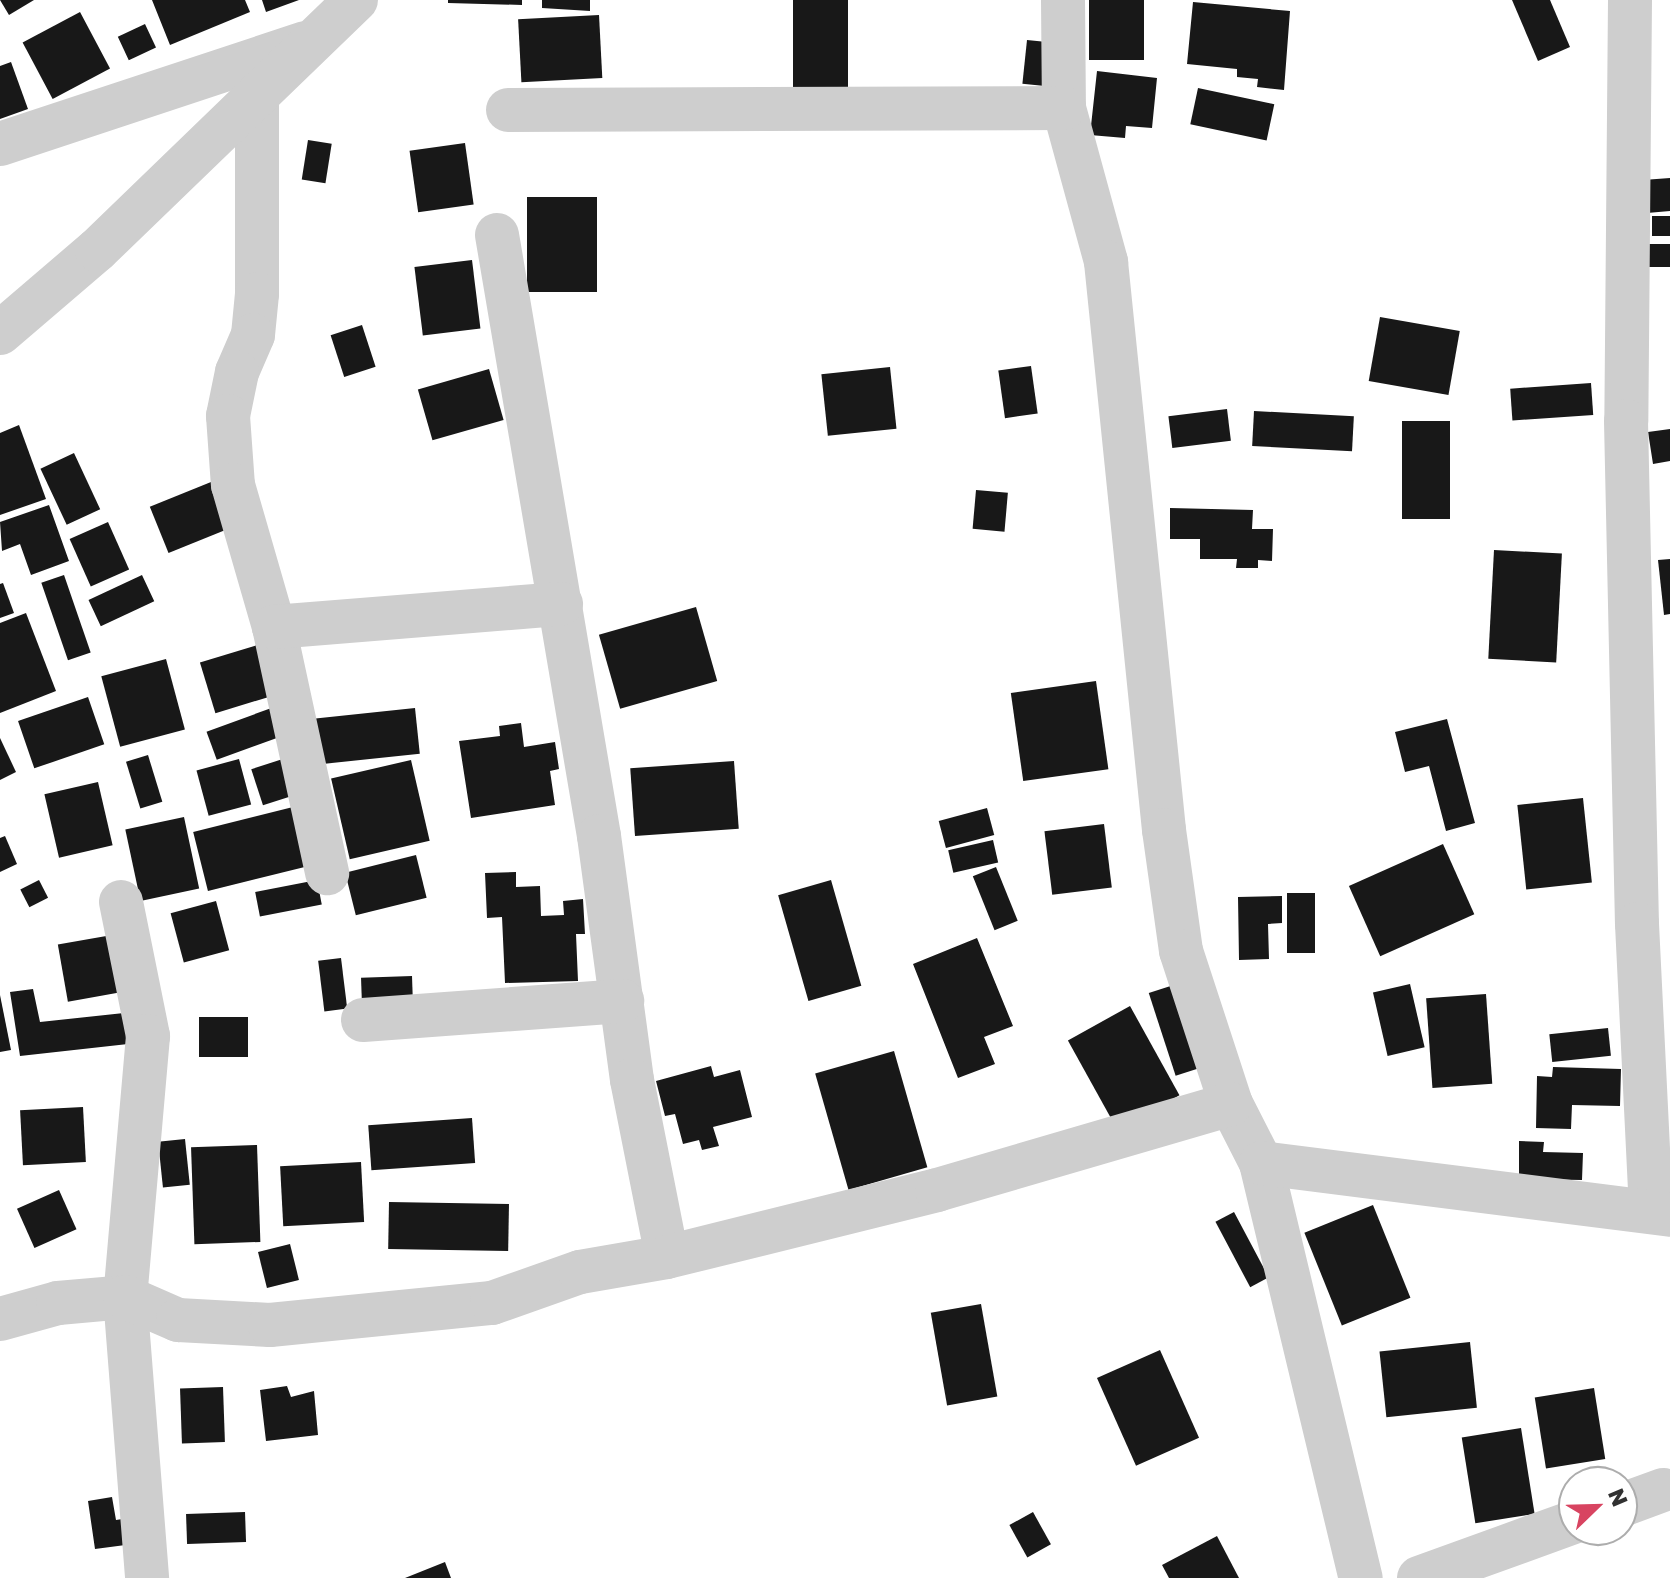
<!DOCTYPE html>
<style>
body{margin:0}
#map{position:relative;width:1670px;height:1578px;overflow:hidden;background:#fff;font-family:"Golos Text",sans-serif}
div>[style]{position:absolute}
.building>*{inset:0;background:#181818;transform-origin:0 0}
.minor>*{height:44px;margin:-22px;padding:0 22px;transform-origin:22px;border-radius:22px;background:#cecece}
span{translate:-50% -50%;white-space:nowrap;text-align:center;line-height:1.15;-webkit-text-stroke:8px #fff;paint-order:stroke}
.north{position:absolute;left:1558px;top:1466px;width:80px;height:80px;box-sizing:border-box;background:#fff;border:2px solid #adadad;border-radius:50%;rotate:67deg;font-size:22px;font-weight:700;line-height:32px;text-align:center;color:#313131}
.north::after{content:'';display:block;margin:auto;width:28px;height:36px;background:#d84461;clip-path:polygon(50% 0,100% 100%,50% 72%,0 100%)}
</style>
<div id="map">
<div class="building">
<div style="clip-path:polygon(0 0,34px 0,9px 15px)"></div>
<div style="clip-path:polygon(152px 0,245px 0,250px 12px,170px 45px)"></div>
<div style="clip-path:polygon(262px 0,299px 0,266px 12px)"></div>
<div style="clip-path:polygon(448px 0,522px 0,522px 5px,448px 3px)"></div>
<div style="clip-path:polygon(542px 0,590px 0,590px 11px,542px 8px)"></div>
<div style="left:793px;top:0;width:55px;height:94px"></div>
<div style="left:1089px;top:0;width:55px;height:60px"></div>
<div style="clip-path:polygon(1512px 0,1550px 0,1570px 47px,1538px 61px)"></div>
<div style="clip-path:polygon(1193px 2px,1290px 11px,1284px 90px,1257px 87px,1258px 79px,1237px 77px,1237px 69px,1187px 64px)"></div>
<div style="left:80px;top:12px;width:64px;height:65px;rotate:62deg"></div>
<div style="left:599px;top:15px;width:63px;height:81px;rotate:87deg"></div>
<div style="left:145px;top:24px;width:26px;height:30px;rotate:65deg"></div>
<div style="left:1027px;top:40px;width:20px;height:44px;rotate:6deg"></div>
<div style="clip-path:polygon(11px 62px,28px 109px,0 119px,0 66px)"></div>
<div style="clip-path:polygon(1097px 71px,1157px 78px,1152px 128px,1126px 126px,1125px 138px,1090px 135px)"></div>
<div style="left:1198px;top:88px;width:78px;height:37px;rotate:12deg"></div>
<div style="left:308px;top:140px;width:24px;height:40px;rotate:9deg"></div>
<div style="left:465px;top:143px;width:62px;height:56px;rotate:82deg"></div>
<div style="clip-path:polygon(1670px 178px,1670px 211px,1647px 213px,1643px 180px)"></div>
<div style="left:527px;top:197px;width:70px;height:95px"></div>
<div style="left:1670px;top:216px;width:20px;height:18px;rotate:90deg"></div>
<div style="left:1643px;top:244px;width:27px;height:23px"></div>
<div style="left:472px;top:260px;width:69px;height:58px;rotate:83deg"></div>
<div style="left:1380px;top:317px;width:81px;height:65px;rotate:10deg"></div>
<div style="left:362px;top:325px;width:44px;height:33px;rotate:72deg"></div>
<div style="left:1031px;top:366px;width:48px;height:33px;rotate:82deg"></div>
<div style="left:890px;top:367px;width:62px;height:69px;rotate:84deg"></div>
<div style="left:489px;top:369px;width:53px;height:74px;rotate:74deg"></div>
<div style="left:1591px;top:383px;width:32px;height:81px;rotate:86deg"></div>
<div style="left:1227px;top:409px;width:32px;height:59px;rotate:83deg"></div>
<div style="left:1254px;top:411px;width:100px;height:35px;rotate:3deg"></div>
<div style="left:1402px;top:421px;width:48px;height:98px"></div>
<div style="clip-path:polygon(19px 425px,46px 499px,0 515px,0 433px)"></div>
<div style="clip-path:polygon(1670px 429px,1670px 461px,1653px 464px,1648px 432px)"></div>
<div style="left:74px;top:453px;width:62px;height:37px;rotate:65deg"></div>
<div style="left:211px;top:482px;width:50px;height:66px;rotate:68deg"></div>
<div style="left:976px;top:490px;width:32px;height:39px;rotate:5deg"></div>
<div style="clip-path:polygon(49px 505px,69px 561px,31px 575px,20px 544px,2px 551px,0 522px)"></div>
<div style="clip-path:polygon(1170px 508px,1253px 510px,1252px 529px,1273px 529px,1272px 561px,1258px 560px,1258px 568px,1236px 568px,1237px 559px,1200px 559px,1200px 539px,1170px 539px)"></div>
<div style="left:108px;top:522px;width:52px;height:42px;rotate:66deg"></div>
<div style="left:1494px;top:550px;width:68px;height:109px;rotate:3deg"></div>
<div style="clip-path:polygon(1670px 559px,1670px 614px,1664px 615px,1658px 560px)"></div>
<div style="left:64px;top:575px;width:82px;height:24px;rotate:71deg"></div>
<div style="left:142px;top:575px;width:29px;height:59px;rotate:65deg"></div>
<div style="clip-path:polygon(3px 583px,14px 613px,0 618px,0 584px)"></div>
<div style="left:696px;top:607px;width:77px;height:101px;rotate:74deg"></div>
<div style="clip-path:polygon(26px 613px,56px 691px,0 713px,0 623px)"></div>
<div style="left:264px;top:643px;width:53px;height:67px;rotate:73deg"></div>
<div style="left:166px;top:659px;width:73px;height:67px;rotate:75deg"></div>
<div style="left:1096px;top:681px;width:89px;height:86px;rotate:82deg"></div>
<div style="left:88px;top:697px;width:50px;height:74px;rotate:71deg"></div>
<div style="left:277px;top:706px;width:30px;height:75px;rotate:70deg"></div>
<div style="left:415px;top:708px;width:46px;height:100px;rotate:84deg"></div>
<div style="clip-path:polygon(1447px 719px,1475px 823px,1446px 831px,1429px 766px,1405px 772px,1395px 732px)"></div>
<div style="clip-path:polygon(521px 723px,524px 747px,555px 742px,559px 769px,550px 771px,555px 805px,471px 818px,459px 741px,500px 736px,499px 726px)"></div>
<div style="clip-path:polygon(0 738px,16px 772px,0 780px)"></div>
<div style="left:148px;top:755px;width:49px;height:23px;rotate:73deg"></div>
<div style="left:295px;top:755px;width:38px;height:46px;rotate:72deg"></div>
<div style="left:239px;top:759px;width:47px;height:44px;rotate:75deg"></div>
<div style="left:411px;top:760px;width:83px;height:82px;rotate:77deg"></div>
<div style="left:734px;top:761px;width:68px;height:104px;rotate:86deg"></div>
<div style="left:98px;top:782px;width:65px;height:55px;rotate:77deg"></div>
<div style="left:1583px;top:798px;width:85px;height:66px;rotate:84deg"></div>
<div style="left:297px;top:806px;width:61px;height:107px;rotate:76deg"></div>
<div style="left:987px;top:808px;width:28px;height:50px;rotate:75deg"></div>
<div style="left:184px;top:817px;width:73px;height:60px;rotate:78deg"></div>
<div style="left:1104px;top:824px;width:64px;height:60px;rotate:83deg"></div>
<div style="clip-path:polygon(5px 836px,17px 864px,0 872px,0 838px)"></div>
<div style="left:993px;top:840px;width:23px;height:46px;rotate:77deg"></div>
<div style="left:1443px;top:844px;width:77px;height:103px;rotate:66deg"></div>
<div style="left:416px;top:855px;width:44px;height:73px;rotate:76deg"></div>
<div style="left:996px;top:867px;width:58px;height:25px;rotate:68deg"></div>
<div style="clip-path:polygon(516px 872px,516px 887px,540px 886px,541px 916px,564px 915px,563px 901px,583px 899px,585px 934px,576px 934px,578px 981px,505px 983px,502px 917px,487px 918px,485px 873px)"></div>
<div style="left:39px;top:880px;width:20px;height:21px;rotate:63deg"></div>
<div style="left:317px;top:880px;width:25px;height:63px;rotate:79deg"></div>
<div style="left:831px;top:880px;width:110px;height:55px;rotate:74deg"></div>
<div style="left:1287px;top:893px;width:28px;height:60px"></div>
<div style="clip-path:polygon(1282px 896px,1282px 923px,1268px 924px,1269px 959px,1239px 960px,1238px 897px)"></div>
<div style="left:216px;top:901px;width:51px;height:47px;rotate:75deg"></div>
<div style="left:112px;top:935px;width:58px;height:55px;rotate:80deg"></div>
<div style="clip-path:polygon(977px 938px,1013px 1026px,984px 1037px,995px 1064px,958px 1078px,913px 964px)"></div>
<div style="left:341px;top:958px;width:51px;height:23px;rotate:83deg"></div>
<div style="left:412px;top:976px;width:25px;height:51px;rotate:88deg"></div>
<div style="left:1183px;top:982px;width:87px;height:36px;rotate:72deg"></div>
<div style="left:1410px;top:984px;width:65px;height:38px;rotate:77deg"></div>
<div style="clip-path:polygon(33px 989px,40px 1022px,124px 1013px,128px 1044px,20px 1056px,10px 992px)"></div>
<div style="left:1486px;top:994px;width:90px;height:60px;rotate:86deg"></div>
<div style="clip-path:polygon(0 995px,11px 1050px,0 1052px)"></div>
<div style="left:1130px;top:1006px;width:102px;height:71px;rotate:61deg"></div>
<div style="left:199px;top:1017px;width:49px;height:40px"></div>
<div style="left:1608px;top:1028px;width:28px;height:59px;rotate:84deg"></div>
<div style="left:894px;top:1051px;width:121px;height:82px;rotate:74deg"></div>
<div style="clip-path:polygon(711px 1066px,714px 1077px,740px 1070px,752px 1117px,713px 1127px,719px 1146px,702px 1150px,699px 1140px,683px 1144px,675px 1114px,665px 1116px,656px 1081px)"></div>
<div style="clip-path:polygon(1553px 1067px,1621px 1069px,1620px 1106px,1572px 1105px,1571px 1129px,1536px 1128px,1537px 1076px,1552px 1077px)"></div>
<div style="left:83px;top:1107px;width:55px;height:63px;rotate:87deg"></div>
<div style="left:472px;top:1118px;width:45px;height:104px;rotate:86deg"></div>
<div style="left:185px;top:1139px;width:46px;height:27px;rotate:84deg"></div>
<div style="clip-path:polygon(1519px 1141px,1544px 1142px,1543px 1152px,1583px 1153px,1582px 1180px,1519px 1179px)"></div>
<div style="left:257px;top:1145px;width:97px;height:66px;rotate:88deg"></div>
<div style="left:361px;top:1162px;width:60px;height:81px;rotate:87deg"></div>
<div style="left:59px;top:1190px;width:43px;height:46px;rotate:66deg"></div>
<div style="left:389px;top:1202px;width:120px;height:47px;rotate:1deg"></div>
<div style="left:1373px;top:1205px;width:100px;height:74px;rotate:68deg"></div>
<div style="left:1234px;top:1212px;width:74px;height:21px;rotate:62deg"></div>
<div style="left:290px;top:1244px;width:37px;height:33px;rotate:76deg"></div>
<div style="left:981px;top:1304px;width:94px;height:51px;rotate:80deg"></div>
<div style="left:1470px;top:1342px;width:66px;height:91px;rotate:84deg"></div>
<div style="left:1160px;top:1350px;width:96px;height:69px;rotate:66deg"></div>
<div style="clip-path:polygon(287px 1386px,291px 1397px,314px 1391px,318px 1435px,266px 1441px,260px 1390px)"></div>
<div style="left:223px;top:1387px;width:55px;height:43px;rotate:88deg"></div>
<div style="left:1594px;top:1388px;width:72px;height:60px;rotate:81deg"></div>
<div style="left:1521px;top:1428px;width:87px;height:60px;rotate:81deg"></div>
<div style="clip-path:polygon(112px 1497px,116px 1520px,129px 1518px,133px 1544px,95px 1549px,88px 1501px)"></div>
<div style="left:245px;top:1512px;width:30px;height:59px;rotate:88deg"></div>
<div style="left:1033px;top:1512px;width:37px;height:27px;rotate:61deg"></div>
<div style="clip-path:polygon(1217px 1536px,1239px 1578px,1169px 1578px,1162px 1565px)"></div>
<div style="clip-path:polygon(445px 1562px,451px 1578px,405px 1578px)"></div>
</div>
<div class="minor">
<div style="left:1063px;top:0;width:108px;rotate:89.5deg"></div>
<div style="left:1064px;top:108px;width:160px;rotate:74.7deg"></div>
<div style="left:1106px;top:262px;width:571px;rotate:84.17deg"></div>
<div style="left:1164px;top:830px;width:122px;rotate:82deg"></div>
<div style="left:1181px;top:951px;width:161px;rotate:71.9deg"></div>
<div style="left:1231px;top:1104px;width:66px;rotate:63deg"></div>
<div style="left:1261px;top:1163px;width:427px;rotate:76.5deg"></div>
<div style="left:1630px;top:0;width:421px;rotate:90.5deg"></div>
<div style="left:1626px;top:421px;width:503px;rotate:88.75deg"></div>
<div style="left:1637px;top:924px;width:287px;rotate:87.2deg"></div>
<div style="left:257px;top:96px;width:198px;rotate:90deg"></div>
<div style="left:257px;top:294px;width:41px;rotate:95.6deg"></div>
<div style="left:253px;top:335px;width:40px;rotate:113.4deg"></div>
<div style="left:237px;top:372px;width:45px;rotate:101.6deg"></div>
<div style="left:228px;top:416px;width:69px;rotate:85.9deg"></div>
<div style="left:233px;top:485px;width:148px;rotate:73.9deg"></div>
<div style="left:274px;top:627px;width:252px;rotate:77.8deg"></div>
<div style="left:508px;top:110px;width:556px;rotate:-0.21deg"></div>
<div style="left:0;top:144px;width:321px;rotate:-18.3deg"></div>
<div style="left:497px;top:235px;width:610px;rotate:80.37deg"></div>
<div style="left:599px;top:836px;width:246px;rotate:82.3deg"></div>
<div style="left:632px;top:1080px;width:180px;rotate:78.8deg"></div>
<div style="left:0;top:333px;width:128px;rotate:-40.6deg"></div>
<div style="left:97px;top:250px;width:360px;rotate:-44deg"></div>
<div style="left:274px;top:627px;width:288px;rotate:-4.6deg"></div>
<div style="left:121px;top:902px;width:137px;rotate:78.6deg"></div>
<div style="left:148px;top:1036px;width:262px;rotate:95deg"></div>
<div style="left:125px;top:1297px;width:282px;rotate:85.5deg"></div>
<div style="left:363px;top:1020px;width:260px;rotate:-4.2deg"></div>
<div style="left:1261px;top:1163px;width:412px;rotate:7.2deg"></div>
<div style="left:0;top:1319px;width:60px;rotate:-15.4deg"></div>
<div style="left:58px;top:1303px;width:67px;rotate:-5.1deg"></div>
<div style="left:125px;top:1297px;width:58px;rotate:23.5deg"></div>
<div style="left:178px;top:1320px;width:92px;rotate:3.1deg"></div>
<div style="left:270px;top:1325px;width:223px;rotate:-5.7deg"></div>
<div style="left:492px;top:1303px;width:93px;rotate:-19.4deg"></div>
<div style="left:580px;top:1272px;width:88px;rotate:-9.8deg"></div>
<div style="left:667px;top:1257px;width:278px;rotate:-13.9deg"></div>
<div style="left:937px;top:1190px;width:306px;rotate:-16.3deg"></div>
<div style="left:1622px;top:1505px;width:44px;rotate:-20.1deg"></div>
<div style="left:1419px;top:1578px;width:165px;rotate:-19.9deg"></div>
</div>
<div class="north">N</div>
</div>
